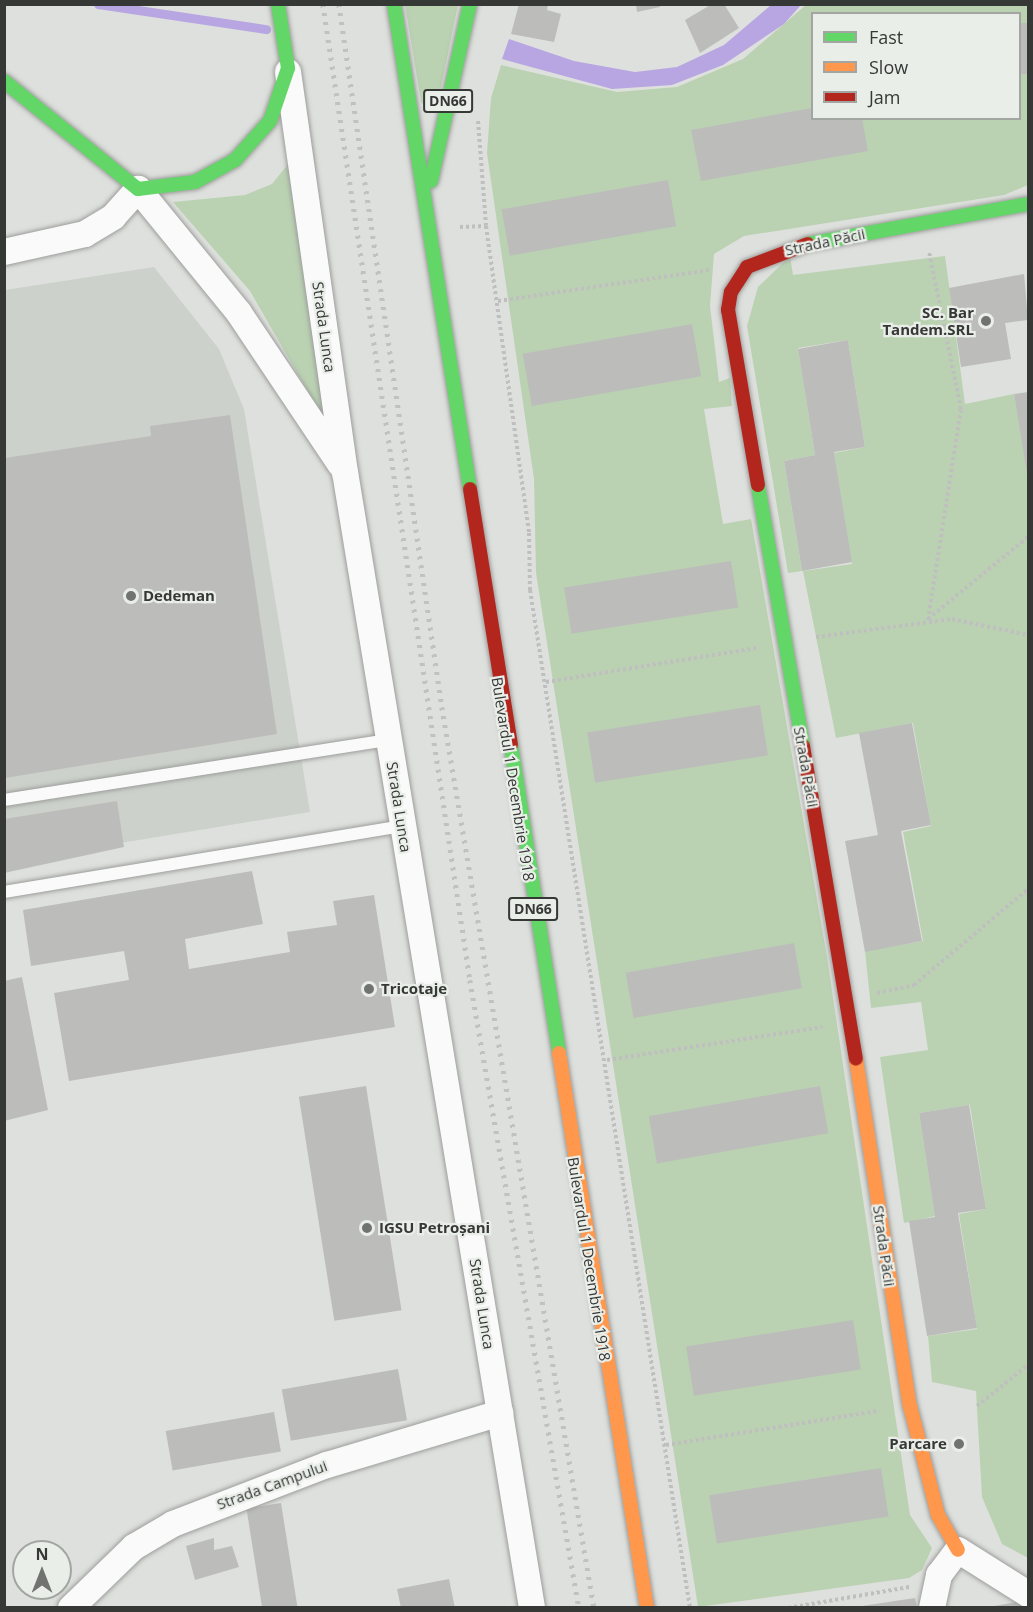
<!DOCTYPE html>
<meta charset="utf-8">
<style>
body{margin:0}
#map{position:relative;width:1033px;height:1612px;overflow:hidden;background:#dee0dd;font-family:"Open Sans",sans-serif}
div>[style]{position:absolute}
.built>*{inset:0;background:#ccd2cb}
.green>*{inset:0;background:#bad2b2}
.water>*{inset:0;background:#b8a6e2}
.stream>*{height:9px;margin:-4.5px;padding:0 4.5px;transform-origin:4.5px;border-radius:4.5px;background:#b8a6e2}
.building>*{inset:0;background:#bcbdbb;transform-origin:0 0}
.path>*{height:4px;margin-top:-2px;transform-origin:0;background:repeating-linear-gradient(90deg,#bebfbe 0 3px,transparent 0 6px)}
.roads{filter:drop-shadow(0 0 2px #9d9e9c) drop-shadow(0 0 2px #9d9e9c)}
.lane>*{height:12px;margin:-6px;padding:0 6px;transform-origin:6px;border-radius:6px;background:#fafafa}
.street>*{height:26px;margin:-13px;padding:0 13px;transform-origin:13px;border-radius:13px;background:#fafafa}
.fast>*{height:14px;margin:-7px;padding:0 7px;transform-origin:7px;border-radius:7px;background:#63d668}
.slow>*{height:14px;margin:-7px;padding:0 7px;transform-origin:7px;border-radius:7px;background:#ff974d}
.jam>*{height:14px;margin:-7px;padding:0 7px;transform-origin:7px;border-radius:7px;background:#b3261e}
.rail>*{height:4.5px;margin-top:-2.25px;transform-origin:0;background:repeating-linear-gradient(90deg,#c0c1c0 0 3px,transparent 0 9px)}
.dots>*{width:16px;height:16px;translate:-50% -50%;box-sizing:border-box;border:3px solid #eaeee9;border-radius:50%}
span{translate:-50% -50%;white-space:nowrap;text-align:center;line-height:1.15;-webkit-text-stroke:4.5px #eaeee9;paint-order:stroke}
.shield-label span{padding:2px 4px;background:#eaeee9;border:2px solid;border-radius:4px;-webkit-text-stroke-width:0}
.shield-label{font-size:14px;color:#363836;font-weight:700}
.street-label{font-size:15px;color:#363836}
.poi-label{font-size:15px;color:#363836;font-weight:700}
.right{translate:-100% -50%;text-align:right}
.left{translate:0 -50%;text-align:left}
.frame{position:absolute;inset:0;border:6px solid #363836;pointer-events:none}
.legend{position:absolute;left:811px;top:12px;width:210px;height:108px;box-sizing:border-box;background:#eaeee9;border:2px solid #a2a5a1;margin:0;padding:8px 10px;list-style:none;font-size:18px;color:#363836}
.legend li{display:flex;align-items:center;gap:12px;height:30px}
.legend b{width:30px;border:2px solid #a2a5a1}
.north{position:absolute;left:12px;top:1540px;width:60px;height:60px;box-sizing:border-box;background:#eaeee9;border:2px solid #a2a5a1;border-radius:50%;rotate:0deg;font-size:16px;font-weight:700;line-height:24px;text-align:center;color:#363836}
.north::after{content:'';display:block;margin:auto;width:21px;height:27px;background:#717370;clip-path:polygon(50% 0,100% 100%,50% 72%,0 100%)}
</style>
<div id="map">
<div class="built">
<div style="clip-path:polygon(154px 267px,219px 349px,244px 409px,310px 812px,5px 862px,5px 290px)"></div>
</div>
<div class="green">
<div style="clip-path:polygon(405px 5px,458px 5px,437px 107px,428px 110px,421px 102px)"></div>
<div style="clip-path:polygon(evenodd,806px 5px,1028px 5px,1028px 185px,1004px 195px,744px 236px,714px 254px,710px 306px,719px 382px,730px 378px,732px 406px,704px 409px,723px 524px,751px 519px,827px 957px,910px 1515px,932px 1548px,922px 1570px,909px 1578px,698px 1607px,536px 573px,534px 479px,487px 153px,491px 98px,501px 65px,617px 92px,677px 87px,743px 59px,806px 5px,812px 14px,1020px 14px,1020px 118px,812px 118px,812px 14px)"></div>
<div style="clip-path:polygon(293px 158px,323px 384px,322px 416px,250px 291px,173px 202px,245px 195px,272px 184px)"></div>
<div style="clip-path:polygon(790px 256px,793px 275px,945px 256px,965px 404px,1014px 394px,1028px 472px,1028px 1558px,1002px 1544px,982px 1497px,976px 1391px,932px 1382px,928px 1336px,977px 1329px,959px 1214px,986px 1209px,970px 1105px,919px 1113px,935px 1216px,904px 1223px,880px 1057px,928px 1050px,921px 1002px,871px 1008px,865px 951px,923px 941px,903px 832px,931px 826px,913px 723px,836px 738px,803px 571px,852px 564px,834px 453px,865px 447px,848px 340px,798px 348px,815px 455px,784px 461px,802px 571px,788px 573px,747px 326px,758px 287px)"></div>
</div>
<div class="water">
<div style="clip-path:polygon(771px 5px,801px 5px,784px 24px,723px 65px,672px 85px,612px 89px,502px 59px,509px 39px,574px 61px,635px 72px,677px 67px,724px 45px)"></div>
</div>
<div class="stream">
<div style="left:98px;top:4px;width:170px;rotate:8.5deg"></div>
</div>
<div class="building">
<div style="clip-path:polygon(519px 4px,548px 4px,547px 10px,561px 14px,554px 42px,511px 34px)"></div>
<div style="clip-path:polygon(636px 4px,660px 4px,660px 7px,637px 12px)"></div>
<div style="clip-path:polygon(712px 4px,724px 4px,739px 28px,700px 53px,685px 20px)"></div>
<div style="left:1028px;top:23px;width:51px;height:8px;rotate:90deg"></div>
<div style="clip-path:polygon(812px 108px,812px 118px,862px 118px,868px 151px,701px 181px,691px 130px)"></div>
<div style="left:668px;top:180px;width:47px;height:169px;rotate:80deg"></div>
<div style="clip-path:polygon(1024px 274px,1028px 320px,1005px 323px,1011px 359px,961px 367px,949px 288px)"></div>
<div style="left:692px;top:324px;width:53px;height:172px;rotate:80deg"></div>
<div style="clip-path:polygon(848px 340px,865px 447px,834px 452px,852px 562px,802px 571px,784px 461px,815px 455px,798px 349px)"></div>
<div style="clip-path:polygon(1028px 392px,1028px 474px,1027px 474px,1014px 394px)"></div>
<div style="clip-path:polygon(230px 415px,277px 734px,5px 778px,5px 458px,151px 436px,150px 426px)"></div>
<div style="left:731px;top:561px;width:47px;height:169px;rotate:81deg"></div>
<div style="left:760px;top:705px;width:51px;height:175px;rotate:81deg"></div>
<div style="clip-path:polygon(912px 723px,931px 825px,901px 831px,922px 941px,865px 952px,845px 841px,878px 835px,859px 733px)"></div>
<div style="clip-path:polygon(117px 801px,124px 847px,4px 873px,4px 819px)"></div>
<div style="clip-path:polygon(252px 871px,263px 924px,185px 939px,189px 969px,290px 952px,287px 932px,337px 925px,333px 901px,374px 895px,395px 1027px,69px 1081px,54px 993px,129px 980px,124px 951px,31px 966px,23px 910px)"></div>
<div style="left:794px;top:943px;width:46px;height:171px;rotate:80deg"></div>
<div style="clip-path:polygon(22px 977px,48px 1110px,4px 1121px,4px 981px)"></div>
<div style="left:366px;top:1086px;width:227px;height:68px;rotate:81deg"></div>
<div style="left:820px;top:1086px;width:48px;height:174px;rotate:80deg"></div>
<div style="clip-path:polygon(969px 1105px,986px 1209px,958px 1213px,977px 1328px,927px 1336px,909px 1221px,935px 1217px,919px 1113px)"></div>
<div style="left:853px;top:1320px;width:50px;height:169px;rotate:81deg"></div>
<div style="left:398px;top:1369px;width:52px;height:118px;rotate:80deg"></div>
<div style="left:274px;top:1412px;width:40px;height:110px;rotate:80deg"></div>
<div style="left:881px;top:1468px;width:49px;height:174px;rotate:81deg"></div>
<div style="left:281px;top:1503px;width:106px;height:35px;rotate:81deg"></div>
<div style="clip-path:polygon(214px 1538px,214px 1550px,232px 1546px,239px 1567px,195px 1580px,186px 1546px)"></div>
<div style="clip-path:polygon(449px 1579px,455px 1608px,401px 1608px,397px 1589px)"></div>
<div style="clip-path:polygon(915px 1598px,917px 1608px,862px 1608px,862px 1606px)"></div>
<div style="clip-path:polygon(1027px 1600px,1028px 1608px,994px 1608px,994px 1606px)"></div>
</div>
<div class="path">
<div style="left:478px;top:121px;width:105px;rotate:85.6deg"></div>
<div style="left:486px;top:226px;width:310px;rotate:82deg"></div>
<div style="left:529px;top:533px;width:57px;rotate:89deg"></div>
<div style="left:530px;top:590px;width:1030px;rotate:81.07deg"></div>
<div style="left:460px;top:227px;width:26px;rotate:-2deg"></div>
<div style="left:498px;top:301px;width:214px;rotate:-8.3deg"></div>
<div style="left:928px;top:619px;width:129px;rotate:-39.4deg"></div>
<div style="left:928px;top:620px;width:214px;rotate:-81.1deg"></div>
<div style="left:961px;top:409px;width:160px;rotate:-101.5deg"></div>
<div style="left:816px;top:637px;width:137px;rotate:-7.5deg"></div>
<div style="left:952px;top:619px;width:78px;rotate:11.9deg"></div>
<div style="left:546px;top:682px;width:213px;rotate:-9.2deg"></div>
<div style="left:877px;top:993px;width:38px;rotate:-12deg"></div>
<div style="left:914px;top:985px;width:149px;rotate:-40.1deg"></div>
<div style="left:607px;top:1060px;width:218px;rotate:-8.7deg"></div>
<div style="left:977px;top:1406px;width:65px;rotate:-38.8deg"></div>
<div style="left:666px;top:1445px;width:216px;rotate:-9.1deg"></div>
<div style="left:788px;top:1608px;width:123px;rotate:-9.8deg"></div>
</div>
<div class="roads">
<div class="lane">
<div style="left:4px;top:800px;width:389px;rotate:-8.9deg"></div>
<div style="left:4px;top:892px;width:403px;rotate:-9.4deg"></div>
</div>
<div class="street">
<div style="left:288px;top:72px;width:404px;rotate:81.9deg"></div>
<div style="left:345px;top:472px;width:1151px;rotate:80.65deg"></div>
<div style="left:4px;top:252px;width:83px;rotate:-12.5deg"></div>
<div style="left:85px;top:234px;width:33px;rotate:-31deg"></div>
<div style="left:113px;top:217px;width:38px;rotate:-48deg"></div>
<div style="left:138px;top:189px;width:160px;rotate:50.8deg"></div>
<div style="left:239px;top:313px;width:182px;rotate:56.2deg"></div>
<div style="left:71px;top:1608px;width:88px;rotate:-44.1deg"></div>
<div style="left:134px;top:1547px;width:45px;rotate:-30.5deg"></div>
<div style="left:173px;top:1524px;width:165px;rotate:-21deg"></div>
<div style="left:327px;top:1465px;width:181px;rotate:-16.7deg"></div>
<div style="left:932px;top:1608px;width:34px;rotate:-78deg"></div>
<div style="left:939px;top:1575px;width:31px;rotate:-53deg"></div>
<div style="left:958px;top:1550px;width:83px;rotate:32.2deg"></div>
</div>
<div class="fast">
<div style="left:394px;top:4px;width:491px;rotate:81.1deg"></div>
<div style="left:4px;top:81px;width:172px;rotate:38.9deg"></div>
<div style="left:138px;top:189px;width:57px;rotate:-7deg"></div>
<div style="left:195px;top:182px;width:46px;rotate:-28.8deg"></div>
<div style="left:235px;top:160px;width:52px;rotate:-48.1deg"></div>
<div style="left:270px;top:121px;width:56px;rotate:-71.2deg"></div>
<div style="left:288px;top:68px;width:65px;rotate:-98.9deg"></div>
<div style="left:431px;top:181px;width:181px;rotate:-77.6deg"></div>
<div style="left:808px;top:244px;width:224px;rotate:-10.3deg"></div>
<div style="left:758px;top:485px;width:265px;rotate:80.2deg"></div>
<div style="left:511px;top:745px;width:312px;rotate:81.1deg"></div>
</div>
<div class="slow">
<div style="left:559px;top:1053px;width:562px;rotate:80.99deg"></div>
<div style="left:856px;top:1059px;width:351px;rotate:81.2deg"></div>
<div style="left:910px;top:1406px;width:113px;rotate:75.6deg"></div>
<div style="left:938px;top:1515px;width:40px;rotate:60.3deg"></div>
</div>
<div class="jam">
<div style="left:758px;top:485px;width:178px;rotate:-99.7deg"></div>
<div style="left:728px;top:310px;width:18px;rotate:-81deg"></div>
<div style="left:731px;top:292px;width:30px;rotate:-57deg"></div>
<div style="left:747px;top:267px;width:65px;rotate:-20.7deg"></div>
<div style="left:470px;top:489px;width:259px;rotate:80.9deg"></div>
<div style="left:803px;top:746px;width:317px;rotate:80.4deg"></div>
</div>
</div>
<div class="rail">
<div style="left:323px;top:4px;width:987px;rotate:81.43deg"></div>
<div style="left:470px;top:980px;width:637px;rotate:80.15deg"></div>
<div style="left:339px;top:4px;width:711px;rotate:81.66deg"></div>
<div style="left:442px;top:707px;width:914px;rotate:80.42deg"></div>
</div>
<div class="dots">
<div style="left:986px;top:321px;background:#717370"></div>
<div style="left:131px;top:596px;background:#717370"></div>
<div style="left:369px;top:989px;background:#717370"></div>
<div style="left:367px;top:1228px;background:#717370"></div>
<div style="left:959px;top:1444px;background:#717370"></div>
</div>
<div class="shield-label">
<span style="left:448px;top:101px">DN66</span>
<span style="left:533px;top:909px">DN66</span>
</div>
<div class="street-label">
<span style="left:825px;top:242px;rotate:-12deg">Strada Păcii</span>
<span style="left:324px;top:327px;rotate:82deg">Strada Lunca</span>
<span style="left:806px;top:767px;rotate:80deg">Strada Păcii</span>
<span style="left:513px;top:779px;rotate:81deg">Bulevardul 1 Decembrie 1918</span>
<span style="left:399px;top:807px;rotate:81deg">Strada Lunca</span>
<span style="left:884px;top:1246px;rotate:82deg">Strada Păcii</span>
<span style="left:589px;top:1259px;rotate:81deg">Bulevardul 1 Decembrie 1918</span>
<span style="left:482px;top:1304px;rotate:81deg">Strada Lunca</span>
<span style="left:272px;top:1485px;rotate:-20deg">Strada Campului</span>
</div>
<div class="poi-label">
<span class="right" style="left:974px;top:321px">SC. Bar<br>Tandem.SRL</span>
<span class="left" style="left:143px;top:596px">Dedeman</span>
<span class="left" style="left:381px;top:989px">Tricotaje</span>
<span class="left" style="left:379px;top:1228px">IGSU Petroșani</span>
<span class="right" style="left:947px;top:1444px">Parcare</span>
</div>
<div class="frame"></div>
<ul class="legend">
<li><b style="height:8px;background:#63d668"></b>Fast</li>
<li><b style="height:8px;background:#ff974d"></b>Slow</li>
<li><b style="height:8px;background:#b3261e"></b>Jam</li>
</ul>
<div class="north">N</div>
</div>
